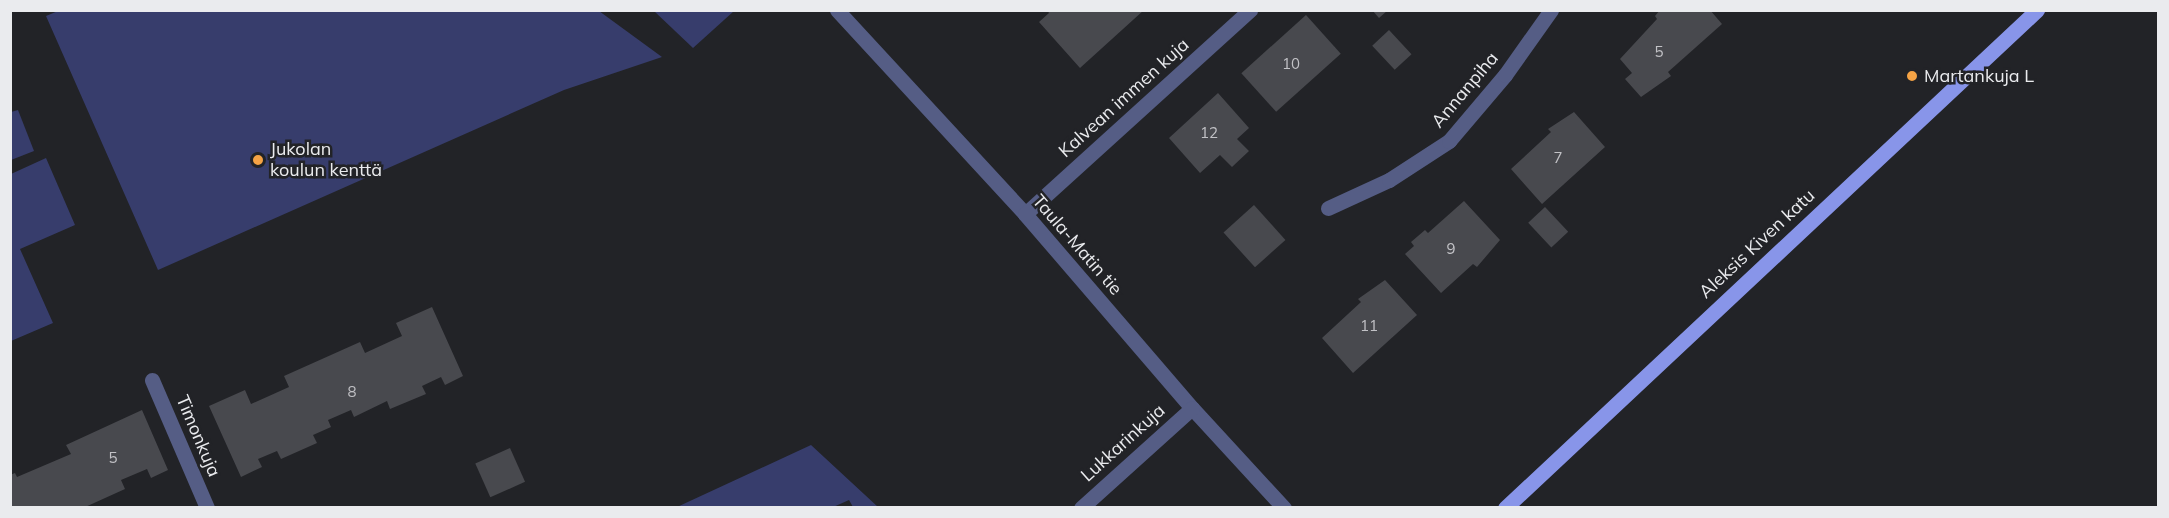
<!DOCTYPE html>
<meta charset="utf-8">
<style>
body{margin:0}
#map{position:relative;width:2169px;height:518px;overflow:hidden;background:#222327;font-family:Mulish,sans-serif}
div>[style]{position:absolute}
.green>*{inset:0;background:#373d6c}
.building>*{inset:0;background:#48494e;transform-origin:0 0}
.minor>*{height:15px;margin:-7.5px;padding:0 7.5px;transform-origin:7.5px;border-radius:7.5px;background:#555d85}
.major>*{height:15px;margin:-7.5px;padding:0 7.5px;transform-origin:7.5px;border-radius:7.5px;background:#8895e9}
.dots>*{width:16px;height:16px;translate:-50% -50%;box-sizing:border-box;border:3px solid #222327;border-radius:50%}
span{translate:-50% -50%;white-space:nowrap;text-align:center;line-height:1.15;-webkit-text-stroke:5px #222327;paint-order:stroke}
.number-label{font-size:15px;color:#c2c2c6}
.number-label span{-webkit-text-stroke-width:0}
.poi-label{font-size:18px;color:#eaebee}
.left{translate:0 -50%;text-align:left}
.street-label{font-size:18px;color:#eaebee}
.frame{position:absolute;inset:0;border:12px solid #eaebee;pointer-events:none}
</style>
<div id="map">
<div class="green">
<div style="clip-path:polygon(58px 11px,599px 11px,662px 57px,564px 90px,158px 270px,46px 16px)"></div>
<div style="clip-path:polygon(654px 11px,734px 11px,693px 48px)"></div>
<div style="clip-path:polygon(18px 110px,34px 151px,11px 160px,11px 112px)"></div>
<div style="clip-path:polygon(46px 158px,75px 225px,20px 249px,53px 323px,11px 341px,11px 174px)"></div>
<div style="clip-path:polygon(811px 445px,878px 507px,853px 507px,849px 500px,831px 508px,677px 507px)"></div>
</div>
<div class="building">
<div style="clip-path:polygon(1047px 10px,1144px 10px,1080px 68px,1039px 22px,1049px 13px)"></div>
<div style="clip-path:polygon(1372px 10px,1388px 10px,1379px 18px)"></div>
<div style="clip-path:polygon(1660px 10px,1710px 10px,1722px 24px,1668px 72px,1671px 76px,1641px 97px,1625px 79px,1632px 73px,1620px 59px,1657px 19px,1655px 16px)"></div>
<div style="left:1306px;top:15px;width:52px;height:87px;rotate:48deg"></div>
<div style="left:1389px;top:30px;width:33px;height:23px;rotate:47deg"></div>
<div style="clip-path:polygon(1218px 93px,1249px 128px,1237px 139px,1249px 151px,1232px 167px,1220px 155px,1200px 173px,1169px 138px)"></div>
<div style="clip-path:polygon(1574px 112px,1605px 147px,1542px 204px,1511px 169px,1551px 132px,1548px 129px)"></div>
<div style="clip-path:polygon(1464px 201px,1500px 240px,1477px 267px,1473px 264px,1441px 293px,1405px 254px,1414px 246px,1411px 242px,1425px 230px,1428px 233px)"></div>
<div style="left:1254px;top:205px;width:47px;height:41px;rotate:48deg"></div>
<div style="left:1545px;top:207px;width:34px;height:23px;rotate:47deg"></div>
<div style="clip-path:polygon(1385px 280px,1417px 315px,1353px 373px,1322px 338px,1361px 302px,1358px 299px)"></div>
<div style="clip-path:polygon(432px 307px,463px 376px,445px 385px,441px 377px,422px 386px,426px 394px,390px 409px,387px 401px,354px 417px,351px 410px,328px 420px,331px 427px,313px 435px,317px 443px,281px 459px,277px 451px,258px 459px,262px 467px,241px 477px,209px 406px,245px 390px,251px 404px,289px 387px,284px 376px,360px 342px,365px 353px,402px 336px,396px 323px)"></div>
<div style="clip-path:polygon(142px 410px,168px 470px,151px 478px,147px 469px,121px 480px,125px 489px,83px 508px,10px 508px,10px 475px,15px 473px,17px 477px,71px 454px,66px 445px)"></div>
<div style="left:510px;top:448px;width:37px;height:38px;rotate:66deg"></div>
</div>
<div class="minor">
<div style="left:837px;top:10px;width:277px;rotate:47.3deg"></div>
<div style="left:1025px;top:214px;width:256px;rotate:49.3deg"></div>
<div style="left:1192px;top:408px;width:136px;rotate:47.4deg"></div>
<div style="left:1328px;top:208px;width:67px;rotate:-24.7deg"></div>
<div style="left:1389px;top:180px;width:72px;rotate:-33deg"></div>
<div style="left:1449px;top:141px;width:87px;rotate:-49.7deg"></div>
<div style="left:1505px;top:75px;width:80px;rotate:-54.7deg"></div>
<div style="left:1025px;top:214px;width:304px;rotate:-42.2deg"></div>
<div style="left:152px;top:380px;width:139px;rotate:66.7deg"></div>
<div style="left:1081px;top:508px;width:149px;rotate:-42deg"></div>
</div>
<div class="major">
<div style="left:1505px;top:508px;width:729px;rotate:-43.11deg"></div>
</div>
<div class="dots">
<div style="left:1912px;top:76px;background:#f5a345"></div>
<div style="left:258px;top:160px;background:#f5a345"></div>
</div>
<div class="number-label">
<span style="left:1659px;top:52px">5</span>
<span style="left:1291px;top:64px">10</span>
<span style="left:1209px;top:133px">12</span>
<span style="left:1558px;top:158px">7</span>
<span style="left:1451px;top:249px">9</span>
<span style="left:1369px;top:326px">11</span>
<span style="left:352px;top:392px">8</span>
<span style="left:113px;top:458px">5</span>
</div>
<div class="poi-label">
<span class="left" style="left:1924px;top:76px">Martankuja L</span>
<span class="left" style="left:270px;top:160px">Jukolan<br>koulun kenttä</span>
</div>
<div class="street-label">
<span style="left:1465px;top:90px;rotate:-50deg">Annanpiha</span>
<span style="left:1124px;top:98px;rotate:-42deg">Kalvean immen kuja</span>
<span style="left:1757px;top:244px;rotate:-43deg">Aleksis Kiven katu</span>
<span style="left:1077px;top:245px;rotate:49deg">Taula-Matin tie</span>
<span style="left:198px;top:436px;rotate:67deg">Timonkuja</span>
<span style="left:1123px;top:443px;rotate:-42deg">Lukkarinkuja</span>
</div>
<div class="frame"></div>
</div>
